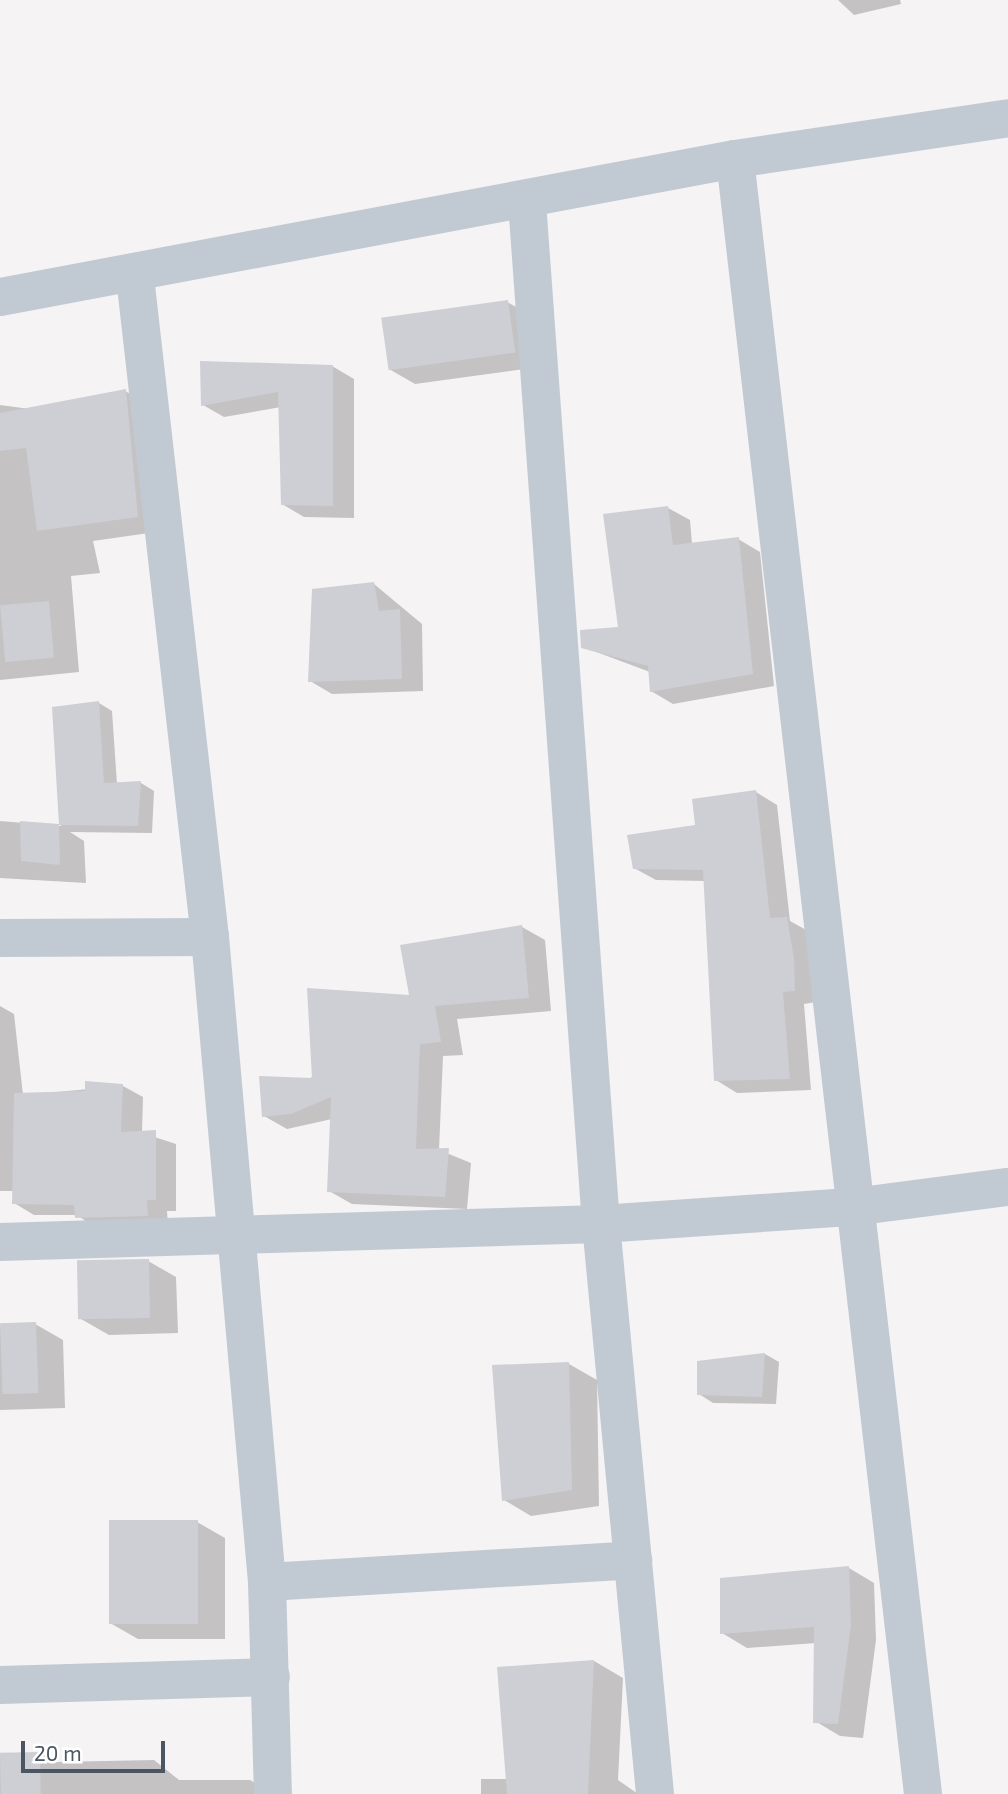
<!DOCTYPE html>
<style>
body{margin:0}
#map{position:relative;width:1008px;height:1794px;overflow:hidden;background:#f5f3f3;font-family:"Exo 2",sans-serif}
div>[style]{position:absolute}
.shadow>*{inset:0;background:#0003}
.building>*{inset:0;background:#cdcfd5;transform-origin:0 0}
.street>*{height:38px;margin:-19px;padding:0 19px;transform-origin:19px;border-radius:19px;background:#c1cad2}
span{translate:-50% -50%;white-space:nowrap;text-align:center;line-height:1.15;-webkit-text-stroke:7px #fff;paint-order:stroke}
.scale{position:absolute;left:21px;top:1741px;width:144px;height:32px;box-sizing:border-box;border:4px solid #4a5661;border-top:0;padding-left:9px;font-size:21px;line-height:24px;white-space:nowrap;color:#4a5661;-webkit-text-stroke:5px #fff;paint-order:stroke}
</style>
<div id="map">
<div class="shadow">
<div style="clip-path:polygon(838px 0,900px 0,901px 4px,854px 15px)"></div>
<div style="clip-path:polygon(507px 302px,534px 317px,540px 367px,415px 384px,389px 369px)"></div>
<div style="clip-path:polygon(332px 366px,354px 379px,354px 518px,304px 517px,282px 504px,281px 407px,224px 417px,203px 405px)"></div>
<div style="clip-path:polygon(125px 391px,151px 405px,163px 531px,93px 541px,100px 573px,71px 576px,79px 672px,0 680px,0 405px,30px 409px)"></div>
<div style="clip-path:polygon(668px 508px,690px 520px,692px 544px,738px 539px,760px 552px,774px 686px,673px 704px,651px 691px,650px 672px,583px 647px,620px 629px)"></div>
<div style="clip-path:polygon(374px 584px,422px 624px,423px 691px,332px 694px,310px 681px)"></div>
<div style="clip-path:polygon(99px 703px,112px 711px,117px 784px,141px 783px,154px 791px,152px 833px,70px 832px,84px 841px,86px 883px,0 878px,0 821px,61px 826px,54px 709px)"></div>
<div style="clip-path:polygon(756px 792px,777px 805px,790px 921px,808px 931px,816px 1002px,804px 1004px,811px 1090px,737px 1093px,716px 1080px,705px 881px,656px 880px,634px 868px)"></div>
<div style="clip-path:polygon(522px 927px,545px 940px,551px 1011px,457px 1019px,463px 1055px,443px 1056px,439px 1150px,471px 1163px,467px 1209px,352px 1204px,329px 1191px,332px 1119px,287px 1129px,264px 1116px,411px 996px)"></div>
<div style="clip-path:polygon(0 1006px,14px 1014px,23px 1095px,123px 1086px,143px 1097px,142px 1133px,176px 1144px,176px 1211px,167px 1211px,168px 1226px,97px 1229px,77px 1215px,34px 1215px,14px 1203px,14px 1191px,0 1191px)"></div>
<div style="clip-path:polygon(148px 1261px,176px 1277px,178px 1333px,109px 1335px,81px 1319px)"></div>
<div style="clip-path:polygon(35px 1324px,63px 1340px,65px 1408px,0 1410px,0 1328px)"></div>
<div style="clip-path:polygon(765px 1354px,779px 1362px,776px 1404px,713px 1403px,699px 1394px,699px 1362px)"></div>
<div style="clip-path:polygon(569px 1364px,597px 1380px,599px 1506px,531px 1516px,504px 1500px)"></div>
<div style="clip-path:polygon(197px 1522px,225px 1538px,225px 1639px,138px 1639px,110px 1623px)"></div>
<div style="clip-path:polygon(849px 1568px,874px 1583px,876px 1640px,863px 1738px,840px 1736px,815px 1721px,816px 1643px,747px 1648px,722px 1633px)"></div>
<div style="clip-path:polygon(594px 1661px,623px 1678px,618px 1780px,638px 1794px,481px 1794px,481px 1779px,508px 1779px)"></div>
<div style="clip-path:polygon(40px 1753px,55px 1762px,154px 1760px,179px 1780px,250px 1780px,274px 1794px,0 1794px,0 1755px)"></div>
</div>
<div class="building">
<div style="left:508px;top:300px;width:53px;height:128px;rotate:82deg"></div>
<div style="clip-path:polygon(200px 361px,333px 365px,333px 506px,281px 505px,278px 392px,201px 406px)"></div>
<div style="clip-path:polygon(126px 389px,138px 517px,37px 531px,26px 448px,0 451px,0 413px)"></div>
<div style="clip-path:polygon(668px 506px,673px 545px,739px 537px,753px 674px,650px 692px,648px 666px,581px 648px,580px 630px,618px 627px,603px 514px)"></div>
<div style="clip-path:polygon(374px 582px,379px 611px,400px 609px,402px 679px,308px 682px,312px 589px)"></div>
<div style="left:49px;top:601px;width:57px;height:49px;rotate:85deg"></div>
<div style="clip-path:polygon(99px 701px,104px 783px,141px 781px,138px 826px,59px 825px,52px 707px)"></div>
<div style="clip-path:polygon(756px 790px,770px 918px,787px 917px,794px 959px,795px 991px,783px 992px,790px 1079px,714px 1081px,703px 870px,633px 869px,627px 835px,695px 825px,692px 799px)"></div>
<div style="clip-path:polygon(20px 821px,59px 824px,60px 865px,21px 861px)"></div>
<div style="clip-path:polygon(522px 925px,529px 998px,435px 1006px,441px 1042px,420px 1044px,416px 1149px,449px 1148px,445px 1197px,327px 1192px,331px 1097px,291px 1114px,262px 1117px,259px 1076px,312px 1078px,307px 988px,409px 995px,400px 945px)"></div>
<div style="clip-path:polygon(85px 1081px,123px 1084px,121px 1132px,156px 1130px,156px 1200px,147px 1200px,148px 1216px,75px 1218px,74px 1205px,12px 1204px,14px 1093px,85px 1091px)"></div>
<div style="left:149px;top:1259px;width:59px;height:72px;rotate:89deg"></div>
<div style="left:36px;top:1322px;width:71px;height:36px;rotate:88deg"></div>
<div style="clip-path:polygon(765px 1353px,762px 1397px,697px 1395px,697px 1361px)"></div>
<div style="clip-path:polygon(569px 1362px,572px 1490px,502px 1501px,492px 1365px)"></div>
<div style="left:109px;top:1520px;width:89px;height:104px"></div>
<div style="clip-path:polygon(849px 1566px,851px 1625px,838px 1724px,813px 1723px,814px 1627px,720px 1634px,720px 1578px)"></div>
<div style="clip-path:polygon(594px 1660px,588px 1794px,507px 1794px,497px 1667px)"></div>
<div style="left:40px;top:1752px;width:42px;height:40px;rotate:89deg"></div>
</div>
<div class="street">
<div style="left:735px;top:159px;width:1646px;rotate:83.44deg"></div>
<div style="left:527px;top:202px;width:1025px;rotate:85.86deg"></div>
<div style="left:601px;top:1224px;width:573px;rotate:84.59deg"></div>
<div style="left:135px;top:277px;width:664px;rotate:83.52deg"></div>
<div style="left:210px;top:937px;width:648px;rotate:84.95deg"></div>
<div style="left:267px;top:1582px;width:212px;rotate:88.4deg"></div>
<div style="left:0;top:297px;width:748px;rotate:-10.63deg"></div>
<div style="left:735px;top:159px;width:276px;rotate:-8.5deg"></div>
<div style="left:0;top:938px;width:210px;rotate:-0.3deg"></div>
<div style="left:0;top:1242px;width:601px;rotate:-1.72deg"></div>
<div style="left:601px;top:1224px;width:253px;rotate:-3.9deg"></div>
<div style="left:853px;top:1207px;width:156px;rotate:-7.4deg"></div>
<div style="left:267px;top:1582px;width:367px;rotate:-3.4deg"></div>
<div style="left:0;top:1685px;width:271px;rotate:-1.7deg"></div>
</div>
<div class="scale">20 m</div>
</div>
